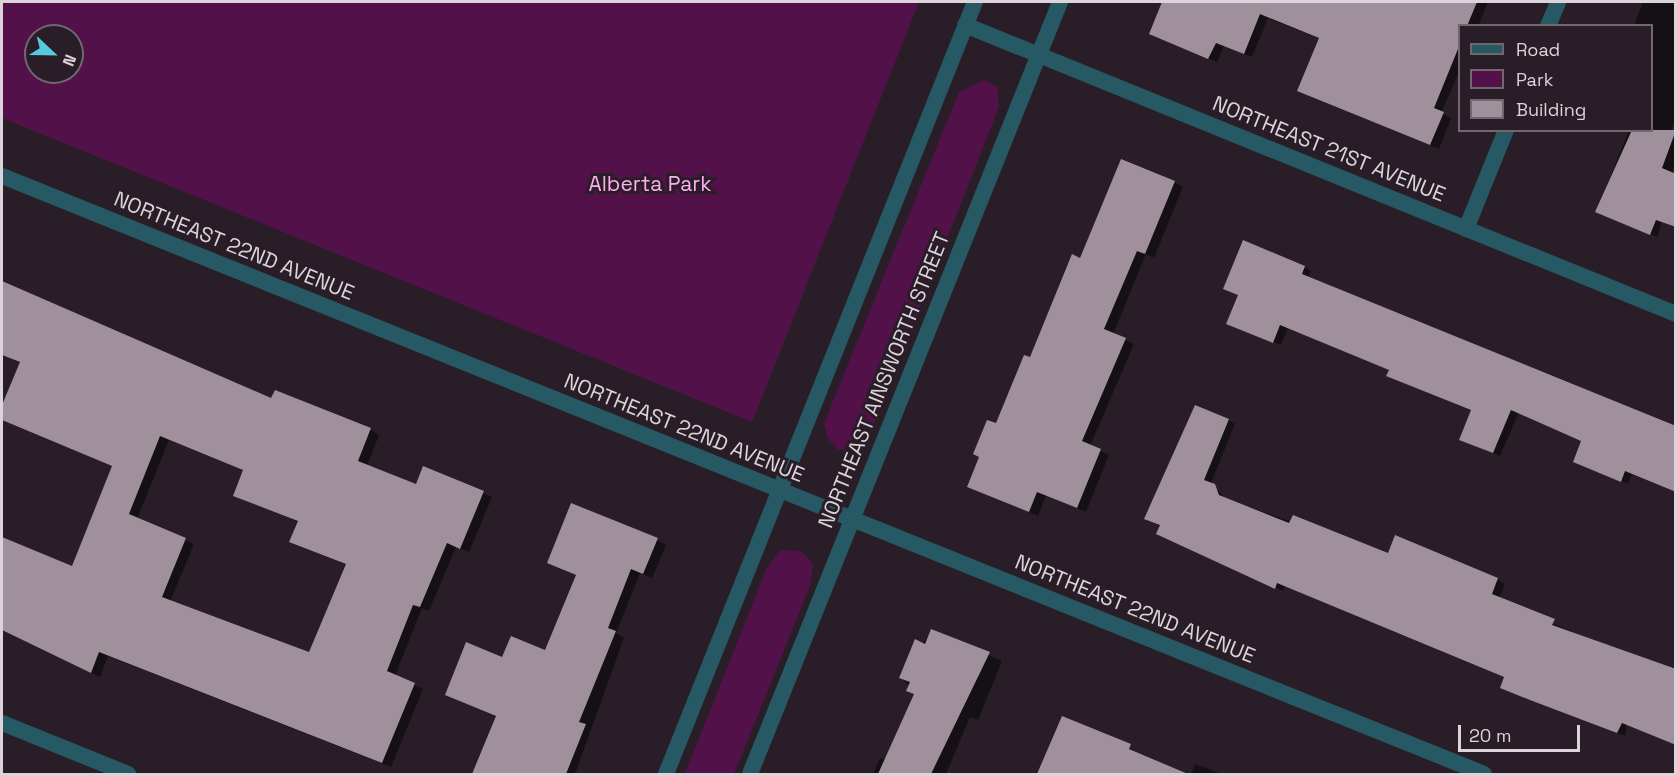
<!DOCTYPE html>
<style>
body{margin:0}
#map{position:relative;width:1677px;height:776px;overflow:hidden;background:#291e27;font-family:"Space Grotesk",sans-serif}
div>[style]{position:absolute}
.green>*{inset:0;background:#53114a}
.shadow>*{inset:0;background:#0007}
.building>*{inset:0;background:#9f909b}
.minor>*{height:16px;margin:-8px;padding:0 8px;transform-origin:8px;border-radius:8px;background:#265963}
.tertiary>*{height:16px;margin:-8px;padding:0 8px;transform-origin:8px;border-radius:8px;background:#265963}
span{translate:-50% -50%;white-space:nowrap;text-align:center;line-height:1.15;-webkit-text-stroke:6px #291e27;paint-order:stroke}
.street-label{font-size:21px;color:#dcd4da}
.park-label{font-size:21px;color:#feadee}
.frame{position:absolute;inset:0;border:3px solid #dcd4da;pointer-events:none}
.legend{position:absolute;left:1458px;top:24px;width:195px;height:108px;box-sizing:border-box;background:#291e27;border:2px solid #71676f;margin:0;padding:8px 10px;list-style:none;font-size:18px;color:#dcd4da}
.legend li{display:flex;align-items:center;gap:12px;height:30px}
.legend b{width:30px;border:2px solid #71676f}
.north{position:absolute;left:24px;top:24px;width:60px;height:60px;box-sizing:border-box;background:#291e27;border:2px solid #71676f;border-radius:50%;rotate:112deg;font-size:16px;font-weight:700;line-height:24px;text-align:center;color:#dcd4da}
.north::after{content:'';display:block;margin:auto;width:21px;height:27px;background:#55cadf;clip-path:polygon(50% 0,100% 100%,50% 72%,0 100%)}
.scale{position:absolute;left:1458px;top:725px;width:122px;height:27px;box-sizing:border-box;border:3px solid #dcd4da;border-top:0;padding-left:8px;font-size:18px;line-height:21px;white-space:nowrap;color:#dcd4da;-webkit-text-stroke:4px #291e27;paint-order:stroke}
</style>
<div id="map">
<div class="green">
<div style="clip-path:polygon(evenodd,2px 2px,919px 2px,752px 422px,2px 118px,2px 2px,36px 36px,72px 36px,72px 72px,36px 72px,36px 36px)"></div>
<div style="clip-path:polygon(983px 80px,997px 86px,999px 107px,867px 441px,856px 450px,839px 450px,828px 439px,824px 423px,959px 92px)"></div>
<div style="clip-path:polygon(781px 550px,801px 551px,813px 564px,811px 583px,734px 774px,685px 774px,767px 567px)"></div>
</div>
<div class="shadow">
<div style="clip-path:polygon(1164px 2px,1488px 2px,1478px 26px,1460px 26px,1460px 70px,1441px 113px,1451px 118px,1439px 149px,1307px 95px,1320px 39px,1268px 18px,1252px 57px,1224px 46px,1217px 62px,1151px 33px)"></div>
<div style="clip-path:polygon(1643px 2px,1676px 2px,1676px 119px,1670px 133px,1676px 136px,1676px 155px,1658px 237px,1597px 211px,1629px 130px,1652px 130px,1652px 26px,1634px 26px)"></div>
<div style="clip-path:polygon(1174px 182px,1183px 187px,1154px 258px,1146px 254px,1113px 334px,1134px 344px,1090px 446px,1109px 455px,1086px 512px,1046px 495px,1038px 516px,969px 486px,1081px 260px)"></div>
<div style="clip-path:polygon(1304px 267px,1311px 271px,1308px 278px,1676px 492px,1632px 474px,1628px 484px,1581px 465px,1583px 441px,1519px 412px,1500px 456px,1468px 443px,1472px 411px,1395px 379px,1390px 370px,1288px 328px,1281px 345px,1235px 327px)"></div>
<div style="clip-path:polygon(evenodd,2px 283px,272px 400px,275px 392px,371px 430px,379px 435px,367px 466px,417px 486px,424px 468px,492px 497px,469px 552px,456px 547px,429px 611px,422px 608px,395px 676px,423px 689px,391px 767px,108px 656px,100px 677px,2px 630px,2px 540px,73px 568px,114px 467px,2px 420px,21px 363px,2px 355px,2px 283px,169px 440px,244px 470px,234px 495px,299px 522px,291px 542px,347px 565px,310px 654px,170px 602px,194px 544px,137px 519px,169px 440px)"></div>
<div style="clip-path:polygon(1228px 420px,1235px 424px,1211px 483px,1226px 499px,1388px 555px,1395px 537px,1498px 580px,1505px 584px,1499px 599px,1635px 660px,1625px 736px,1509px 691px,1506px 678px,1285px 586px,1283px 591px,1165px 538px)"></div>
<div style="clip-path:polygon(657px 540px,666px 545px,652px 578px,640px 573px,616px 633px,624px 638px,575px 774px,473px 774px,497px 717px,455px 699px,503px 659px,546px 652px,577px 576px,549px 563px)"></div>
<div style="clip-path:polygon(932px 630px,1002px 661px,978px 720px,970px 717px,946px 774px,873px 774px,880px 758px,886px 760px,916px 694px,901px 677px)"></div>
<div style="clip-path:polygon(1063px 718px,1186px 774px,1043px 774px)"></div>
<div style="clip-path:polygon(1195px 764px,1222px 774px,1191px 774px)"></div>
</div>
<div class="building">
<div style="clip-path:polygon(1162px 2px,1477px 2px,1467px 26px,1460px 26px,1460px 44px,1434px 108px,1444px 112px,1430px 145px,1297px 91px,1319px 38px,1260px 14px,1244px 54px,1216px 43px,1208px 59px,1149px 34px)"></div>
<div style="clip-path:polygon(1632px 130px,1676px 130px,1662px 168px,1676px 174px,1676px 227px,1656px 220px,1650px 235px,1595px 212px)"></div>
<div style="clip-path:polygon(1121px 159px,1175px 181px,1145px 254px,1137px 251px,1104px 329px,1126px 338px,1082px 441px,1101px 449px,1077px 508px,1037px 492px,1029px 512px,967px 487px,979px 457px,973px 454px,987px 420px,996px 423px,1024px 355px,1030px 357px,1072px 254px,1080px 258px)"></div>
<div style="clip-path:polygon(1243px 240px,1305px 266px,1302px 274px,1676px 426px,1676px 492px,1625px 471px,1621px 482px,1573px 462px,1581px 441px,1511px 410px,1493px 453px,1459px 440px,1471px 410px,1386px 376px,1389px 370px,1280px 325px,1273px 343px,1226px 324px,1238px 295px,1223px 289px)"></div>
<div style="clip-path:polygon(evenodd,2px 281px,271px 398px,275px 390px,371px 428px,358px 461px,416px 484px,423px 466px,484px 491px,460px 549px,447px 543px,420px 607px,413px 605px,387px 671px,415px 683px,382px 763px,99px 652px,91px 673px,2px 630px,2px 537px,72px 566px,112px 466px,2px 420px,2px 405px,20px 362px,2px 355px,2px 281px,160px 436px,243px 470px,233px 496px,298px 521px,289px 542px,346px 564px,309px 652px,162px 597px,186px 538px,129px 514px,160px 436px)"></div>
<div style="clip-path:polygon(1195px 405px,1229px 419px,1204px 480px,1215px 484px,1219px 495px,1289px 523px,1293px 515px,1388px 553px,1395px 535px,1498px 578px,1492px 594px,1555px 619px,1552px 625px,1676px 669px,1676px 745px,1622px 723px,1617px 733px,1530px 700px,1500px 688px,1504px 677px,1277px 583px,1275px 589px,1156px 534px,1160px 525px,1144px 519px)"></div>
<div style="clip-path:polygon(571px 503px,658px 538px,643px 574px,631px 569px,608px 628px,616px 631px,579px 722px,586px 724px,566px 774px,472px 774px,496px 716px,445px 695px,466px 642px,502px 657px,511px 636px,545px 650px,576px 575px,547px 563px)"></div>
<div style="clip-path:polygon(931px 629px,990px 652px,931px 774px,878px 774px,914px 694px,906px 691px,910px 682px,899px 678px,915px 639px,925px 644px)"></div>
<div style="clip-path:polygon(1062px 716px,1131px 744px,1129px 749px,1188px 774px,1037px 774px)"></div>
</div>
<div class="minor">
<div style="left:965px;top:25px;width:767px;rotate:22.12deg"></div>
<div style="left:1548px;top:26px;width:26px;rotate:-67deg"></div>
<div style="left:2px;top:176px;width:1598px;rotate:21.97deg"></div>
<div style="left:1466px;top:229px;width:107px;rotate:-68deg"></div>
<div style="left:2px;top:723px;width:136px;rotate:22deg"></div>
</div>
<div class="tertiary">
<div style="left:666px;top:774px;width:832px;rotate:-68.19deg"></div>
<div style="left:750px;top:774px;width:832px;rotate:-68.12deg"></div>
</div>
<div class="street-label">
<span style="left:1329px;top:149px;rotate:22deg">NORTHEAST 21ST AVENUE</span>
<span style="left:234px;top:246px;rotate:22deg">NORTHEAST 22ND AVENUE</span>
<span style="left:884px;top:380px;rotate:-68deg">NORTHEAST AINSWORTH STREET</span>
<span style="left:684px;top:428px;rotate:22deg">NORTHEAST 22ND AVENUE</span>
<span style="left:1135px;top:609px;rotate:22deg">NORTHEAST 22ND AVENUE</span>
</div>
<div class="park-label">
<span style="left:650px;top:184px">Alberta Park</span>
</div>
<div class="frame"></div>
<ul class="legend">
<li><b style="height:8px;background:#265963"></b>Road</li>
<li><b style="height:16px;background:#53114a"></b>Park</li>
<li><b style="height:16px;background:#9f909b"></b>Building</li>
</ul>
<div class="north">N</div>
<div class="scale">20 m</div>
</div>
